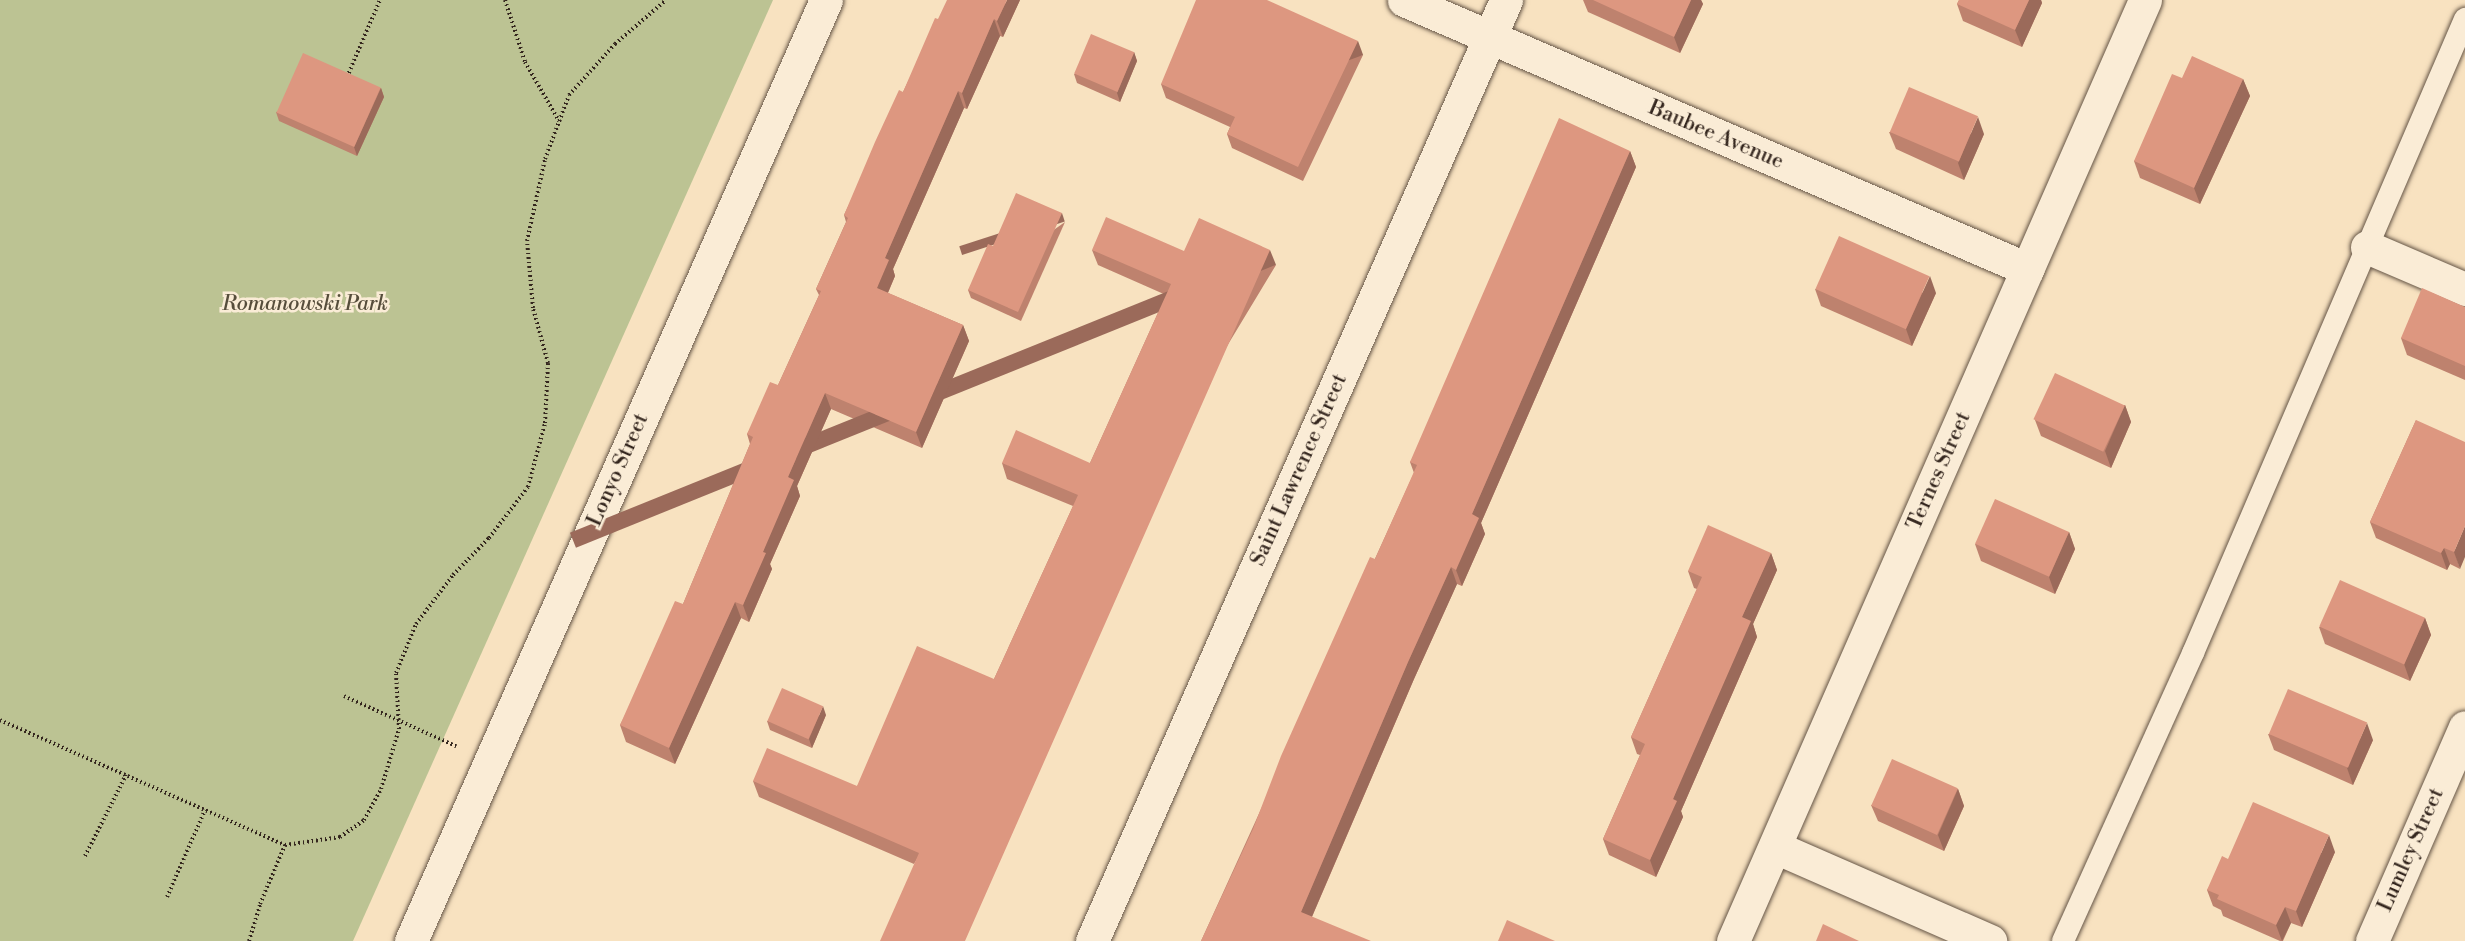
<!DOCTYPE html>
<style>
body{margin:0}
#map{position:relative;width:2465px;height:941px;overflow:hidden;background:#f8e2c0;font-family:"Libre Bodoni",serif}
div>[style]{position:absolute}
.green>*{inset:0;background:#bcc393}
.path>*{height:4px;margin-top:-2px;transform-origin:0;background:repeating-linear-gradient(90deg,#34261e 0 1.5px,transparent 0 4.5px)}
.roads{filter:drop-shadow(0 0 2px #655546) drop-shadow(0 0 2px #655546)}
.lane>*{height:22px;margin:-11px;padding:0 11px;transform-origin:11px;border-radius:11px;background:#faecd6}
.street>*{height:33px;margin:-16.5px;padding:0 16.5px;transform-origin:16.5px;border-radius:16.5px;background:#faecd6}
.secondary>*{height:33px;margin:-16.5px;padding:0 16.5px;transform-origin:16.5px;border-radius:16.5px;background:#faecd6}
.wall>*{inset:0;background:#be826e}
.shaded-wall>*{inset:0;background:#9b6a5a;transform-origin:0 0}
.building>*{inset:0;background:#dd9780;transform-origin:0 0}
span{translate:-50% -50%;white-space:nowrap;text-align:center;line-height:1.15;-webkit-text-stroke:5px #faecd6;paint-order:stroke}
.street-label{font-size:21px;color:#34261e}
.park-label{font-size:21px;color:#564d3b;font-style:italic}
</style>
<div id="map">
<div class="green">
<div style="clip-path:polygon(0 0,773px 0,353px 941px,0 941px)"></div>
</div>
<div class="path">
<div style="left:505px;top:0;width:65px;rotate:72.1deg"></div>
<div style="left:525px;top:62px;width:68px;rotate:60deg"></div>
<div style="left:347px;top:77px;width:84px;rotate:-66.8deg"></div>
<div style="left:344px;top:696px;width:123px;rotate:24.1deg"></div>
<div style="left:0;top:720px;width:311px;rotate:23.7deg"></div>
<div style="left:85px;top:856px;width:91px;rotate:-63.2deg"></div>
<div style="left:167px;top:897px;width:95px;rotate:-66.4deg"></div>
<div style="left:249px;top:941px;width:39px;rotate:-73deg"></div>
<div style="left:260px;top:904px;width:64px;rotate:-67deg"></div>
<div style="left:285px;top:845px;width:56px;rotate:-8.3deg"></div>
<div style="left:340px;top:837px;width:29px;rotate:-35deg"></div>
<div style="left:364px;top:820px;width:35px;rotate:-61deg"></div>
<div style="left:381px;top:789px;width:63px;rotate:-73.3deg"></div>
<div style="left:399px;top:729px;width:56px;rotate:-93.1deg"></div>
<div style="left:396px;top:673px;width:53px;rotate:-67.8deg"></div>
<div style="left:416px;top:624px;width:61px;rotate:-52.9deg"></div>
<div style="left:453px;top:575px;width:52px;rotate:-45.8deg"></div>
<div style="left:489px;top:538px;width:64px;rotate:-52.6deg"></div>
<div style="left:528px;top:487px;width:66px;rotate:-75.1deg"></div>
<div style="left:545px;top:423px;width:60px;rotate:-87.1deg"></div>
<div style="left:548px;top:363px;width:57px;rotate:-105.3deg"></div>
<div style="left:533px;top:308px;width:67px;rotate:-95.1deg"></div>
<div style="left:527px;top:241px;width:84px;rotate:-77.6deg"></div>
<div style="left:545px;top:159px;width:68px;rotate:-69.4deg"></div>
<div style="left:569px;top:95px;width:69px;rotate:-48deg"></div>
<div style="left:615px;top:44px;width:67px;rotate:-40.8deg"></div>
</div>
<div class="roads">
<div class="lane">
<div style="left:2063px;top:941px;width:316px;rotate:-65.7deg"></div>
<div style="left:2193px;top:653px;width:690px;rotate:-66.78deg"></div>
</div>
<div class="street">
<div style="left:1404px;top:0;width:679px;rotate:23.35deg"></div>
<div style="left:2367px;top:247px;width:107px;rotate:23.2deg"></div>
<div style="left:1775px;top:847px;width:235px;rotate:23.6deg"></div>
<div style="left:1092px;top:941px;width:1028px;rotate:-66.25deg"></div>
<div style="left:1733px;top:941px;width:1027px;rotate:-66.35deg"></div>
<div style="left:2372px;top:941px;width:233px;rotate:-66.5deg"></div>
</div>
<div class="secondary">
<div style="left:411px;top:941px;width:1028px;rotate:-66.2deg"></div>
</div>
</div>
<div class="wall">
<div style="clip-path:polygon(1020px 0,1003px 37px,1000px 36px,967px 109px,964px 108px,893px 269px,895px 276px,888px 293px,963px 325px,969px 341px,922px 448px,831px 409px,797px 486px,800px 496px,770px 564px,772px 569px,749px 622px,741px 618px,675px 764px,626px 742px,620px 725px,683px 604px,750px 444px,747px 434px,778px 385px,819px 295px,816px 289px,846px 222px,844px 215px,938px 19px)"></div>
<div style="clip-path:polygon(1583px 0,1701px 0,1703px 4px,1680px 53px,1588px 12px)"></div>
<div style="clip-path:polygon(1959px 0,2041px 0,2042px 3px,2022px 47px,1963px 21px,1957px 4px)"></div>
<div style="clip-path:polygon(1134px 52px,1137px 61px,1120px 102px,1077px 83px,1074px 74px)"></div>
<div style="clip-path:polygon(1363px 55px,1303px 181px,1232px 148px,1227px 134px,1230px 127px,1166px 98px,1161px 84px)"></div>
<div style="clip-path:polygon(2243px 79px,2250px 96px,2200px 204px,2140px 178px,2134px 161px)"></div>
<div style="clip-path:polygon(381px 88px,384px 97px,357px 156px,279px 121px,276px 112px)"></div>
<div style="clip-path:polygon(1889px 132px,1984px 134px,1964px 180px,1896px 149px)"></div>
<div style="clip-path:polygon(1630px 151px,1636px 167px,1481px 523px,1485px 534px,1462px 586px,1457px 584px,1414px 679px,1312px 917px,1201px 941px,1414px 473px,1410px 462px)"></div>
<div style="clip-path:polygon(1065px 222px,1021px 321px,971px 298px,968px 290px)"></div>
<div style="clip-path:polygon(1092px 250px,1276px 265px,914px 864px,759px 797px,753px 781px,857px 786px,994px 679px,1073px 506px,1007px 479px,1002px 463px,1090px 463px,1166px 295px,1098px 265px)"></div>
<div style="clip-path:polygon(1815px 289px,1936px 293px,1912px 346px,1821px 306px)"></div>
<div style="clip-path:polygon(2465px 307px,2465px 380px,2407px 355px,2401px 338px)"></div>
<div style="clip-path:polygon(2125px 405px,2131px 422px,2111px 468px,2041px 436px,2035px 420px)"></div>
<div style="clip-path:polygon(2416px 420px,2460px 569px,2450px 564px,2447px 570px,2376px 538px,2370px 522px)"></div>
<div style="clip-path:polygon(2069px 532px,2075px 549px,2055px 594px,1981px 561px,1975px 544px)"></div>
<div style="clip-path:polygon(1771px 553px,1777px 570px,1753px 624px,1757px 637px,1681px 811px,1683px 817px,1656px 877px,1609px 855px,1603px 839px,1640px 755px,1637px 754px,1631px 737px,1697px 589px,1694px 588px,1688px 571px)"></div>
<div style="clip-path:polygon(2425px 618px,2431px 635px,2410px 681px,2325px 644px,2319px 627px)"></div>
<div style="clip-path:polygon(826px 715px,812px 748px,770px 730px,767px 721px)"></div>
<div style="clip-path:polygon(2268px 734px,2373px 740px,2353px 785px,2274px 750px)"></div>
<div style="clip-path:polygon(1958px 789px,1964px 806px,1944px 851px,1878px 821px,1871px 805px)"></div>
<div style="clip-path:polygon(2335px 852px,2302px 927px,2291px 923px,2283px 941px,2280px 941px,2223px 916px,2221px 910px,2213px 906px,2207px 890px,2228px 859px)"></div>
</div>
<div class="shaded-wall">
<div style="clip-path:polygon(1007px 0,1020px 0,1003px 37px,997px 21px)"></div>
<div style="clip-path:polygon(1691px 0,1701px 0,1703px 4px,1680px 53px,1674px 37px)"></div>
<div style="clip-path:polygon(2029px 0,2041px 0,2042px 3px,2022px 47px,2015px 30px)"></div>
<div style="clip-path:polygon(994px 19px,1000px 36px,967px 109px,962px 93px)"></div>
<div style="left:1358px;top:41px;width:15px;height:140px;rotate:70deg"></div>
<div style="clip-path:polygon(1134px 52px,1137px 61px,1120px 102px,1117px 93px)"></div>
<div style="clip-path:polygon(2243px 79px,2250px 96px,2200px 204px,2194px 188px)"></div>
<div style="clip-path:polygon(381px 88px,384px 97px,357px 156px,354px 147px)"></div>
<div style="clip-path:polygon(958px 91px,964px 108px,893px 269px,895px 276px,883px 304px,877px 288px,885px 258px)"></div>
<div style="clip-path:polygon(1978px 117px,1984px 134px,1964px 180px,1958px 163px)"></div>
<div style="clip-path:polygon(1630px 151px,1636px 167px,1481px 523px,1485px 534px,1462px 586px,1456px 570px,1472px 514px)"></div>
<div style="left:1062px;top:213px;width:9px;height:108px;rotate:72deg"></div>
<div style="left:1270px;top:250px;width:16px;height:755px;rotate:68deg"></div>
<div style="clip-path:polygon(1930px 276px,1936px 293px,1912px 346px,1906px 329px)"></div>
<div style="clip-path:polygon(963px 325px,969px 341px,922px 448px,916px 432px)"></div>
<div style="clip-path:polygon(825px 393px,831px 409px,797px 486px,800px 496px,770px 564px,772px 569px,749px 622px,743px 605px,763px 552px,788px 477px)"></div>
<div style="clip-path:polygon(2125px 405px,2131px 422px,2111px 468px,2105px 451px)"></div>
<div style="clip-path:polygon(2465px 526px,2465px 557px,2460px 569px,2454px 552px)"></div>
<div style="clip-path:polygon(2069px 532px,2075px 549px,2055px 594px,2049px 577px)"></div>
<div style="clip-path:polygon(2444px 548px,2450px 564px,2447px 570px,2441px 553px)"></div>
<div style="clip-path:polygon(1771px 553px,1777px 570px,1753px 624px,1757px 637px,1681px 811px,1683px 817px,1656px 877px,1650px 860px,1742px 617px)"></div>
<div style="clip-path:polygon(1451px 567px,1457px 584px,1414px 679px,1307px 928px,1301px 912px,1408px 662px)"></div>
<div style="clip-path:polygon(735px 602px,741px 618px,675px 764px,669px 748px)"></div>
<div style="clip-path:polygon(2425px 618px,2431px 635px,2410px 681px,2404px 664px)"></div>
<div style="clip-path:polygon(823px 706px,826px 715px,812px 748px,809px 739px)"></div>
<div style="clip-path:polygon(2367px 723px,2373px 740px,2353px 785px,2347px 768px)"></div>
<div style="clip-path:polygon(1958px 789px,1964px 806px,1944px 851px,1938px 835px)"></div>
<div style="clip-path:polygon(2329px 835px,2335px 852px,2302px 927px,2296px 911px)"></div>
<div style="clip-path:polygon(2285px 907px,2291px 923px,2282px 941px,2276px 925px)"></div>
</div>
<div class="building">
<div style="clip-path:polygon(947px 0,1007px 0,997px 21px,994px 19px,962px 93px,958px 91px,885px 258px,889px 260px,877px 288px,963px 325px,916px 432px,825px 393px,788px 477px,794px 480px,763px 552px,766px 553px,743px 605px,735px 602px,669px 748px,620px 725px,675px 601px,683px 604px,753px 437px,747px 434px,770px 382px,778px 385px,821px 291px,816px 289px,848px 218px,844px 215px,875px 142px,899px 90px,903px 92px,935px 18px,938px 19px)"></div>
<div style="clip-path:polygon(1196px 0,1267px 0,1358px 41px,1298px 167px,1227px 134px,1235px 117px,1161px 84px)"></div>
<div style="clip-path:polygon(1593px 0,1691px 0,1674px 37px)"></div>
<div style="clip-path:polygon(1959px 0,2029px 0,2015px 30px,1957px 4px)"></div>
<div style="left:1091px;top:34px;width:47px;height:43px;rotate:23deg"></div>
<div style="left:303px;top:53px;width:85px;height:65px;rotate:24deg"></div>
<div style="clip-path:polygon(2192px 56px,2243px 79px,2194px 188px,2134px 161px,2172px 74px,2182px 78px)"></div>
<div style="left:1909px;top:87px;width:75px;height:49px;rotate:23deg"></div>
<div style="clip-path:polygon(1559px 118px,1630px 151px,1472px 514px,1479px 518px,1456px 570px,1451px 567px,1408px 662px,1301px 912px,1371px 941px,1201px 941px,1253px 829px,1281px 756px,1370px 557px,1375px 559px,1417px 465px,1410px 462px)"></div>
<div style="clip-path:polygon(1016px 193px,1062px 213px,1018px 312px,968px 290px,988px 244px,993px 246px)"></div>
<div style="clip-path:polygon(1106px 217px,1184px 251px,1199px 218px,1270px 250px,965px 941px,880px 941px,919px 853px,753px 781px,767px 748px,857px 786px,917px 646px,994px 679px,1078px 495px,1002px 463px,1016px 430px,1090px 463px,1171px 284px,1092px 250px)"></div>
<div style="left:1839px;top:236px;width:99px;height:58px;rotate:24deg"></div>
<div style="clip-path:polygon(2422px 288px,2465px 307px,2465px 366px,2401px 338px)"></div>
<div style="left:2055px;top:373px;width:77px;height:51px;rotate:25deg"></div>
<div style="clip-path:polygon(2416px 420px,2465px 442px,2465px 526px,2454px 552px,2444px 548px,2441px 553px,2370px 522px)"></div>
<div style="left:1995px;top:499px;width:81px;height:49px;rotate:24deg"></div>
<div style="clip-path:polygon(1708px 525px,1771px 553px,1742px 617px,1751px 621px,1673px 799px,1677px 801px,1650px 860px,1603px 839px,1645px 744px,1631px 737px,1702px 577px,1688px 571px)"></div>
<div style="left:2340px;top:580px;width:93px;height:51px;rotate:24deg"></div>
<div style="left:782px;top:688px;width:45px;height:36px;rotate:24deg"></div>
<div style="left:2288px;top:689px;width:86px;height:49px;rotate:23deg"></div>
<div style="left:1892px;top:759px;width:72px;height:51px;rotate:24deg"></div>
<div style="clip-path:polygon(2253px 802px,2329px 835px,2296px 911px,2285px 907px,2276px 925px,2217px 899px,2219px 895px,2207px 890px,2222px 856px,2228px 859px)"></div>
<div style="clip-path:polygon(1507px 920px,1555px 941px,1498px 941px)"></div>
<div style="clip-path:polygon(1823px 924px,1859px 941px,1816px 941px)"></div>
</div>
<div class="street-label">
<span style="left:1716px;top:135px;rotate:23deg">Baubee Avenue</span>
<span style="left:618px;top:470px;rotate:-66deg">Lonyo Street</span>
<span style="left:1299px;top:470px;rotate:-66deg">Saint Lawrence Street</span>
<span style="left:1939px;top:471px;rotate:-66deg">Ternes Street</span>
<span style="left:2411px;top:850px;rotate:-66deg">Lumley Street</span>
</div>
<div class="park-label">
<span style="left:305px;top:304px">Romanowski Park</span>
</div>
</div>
